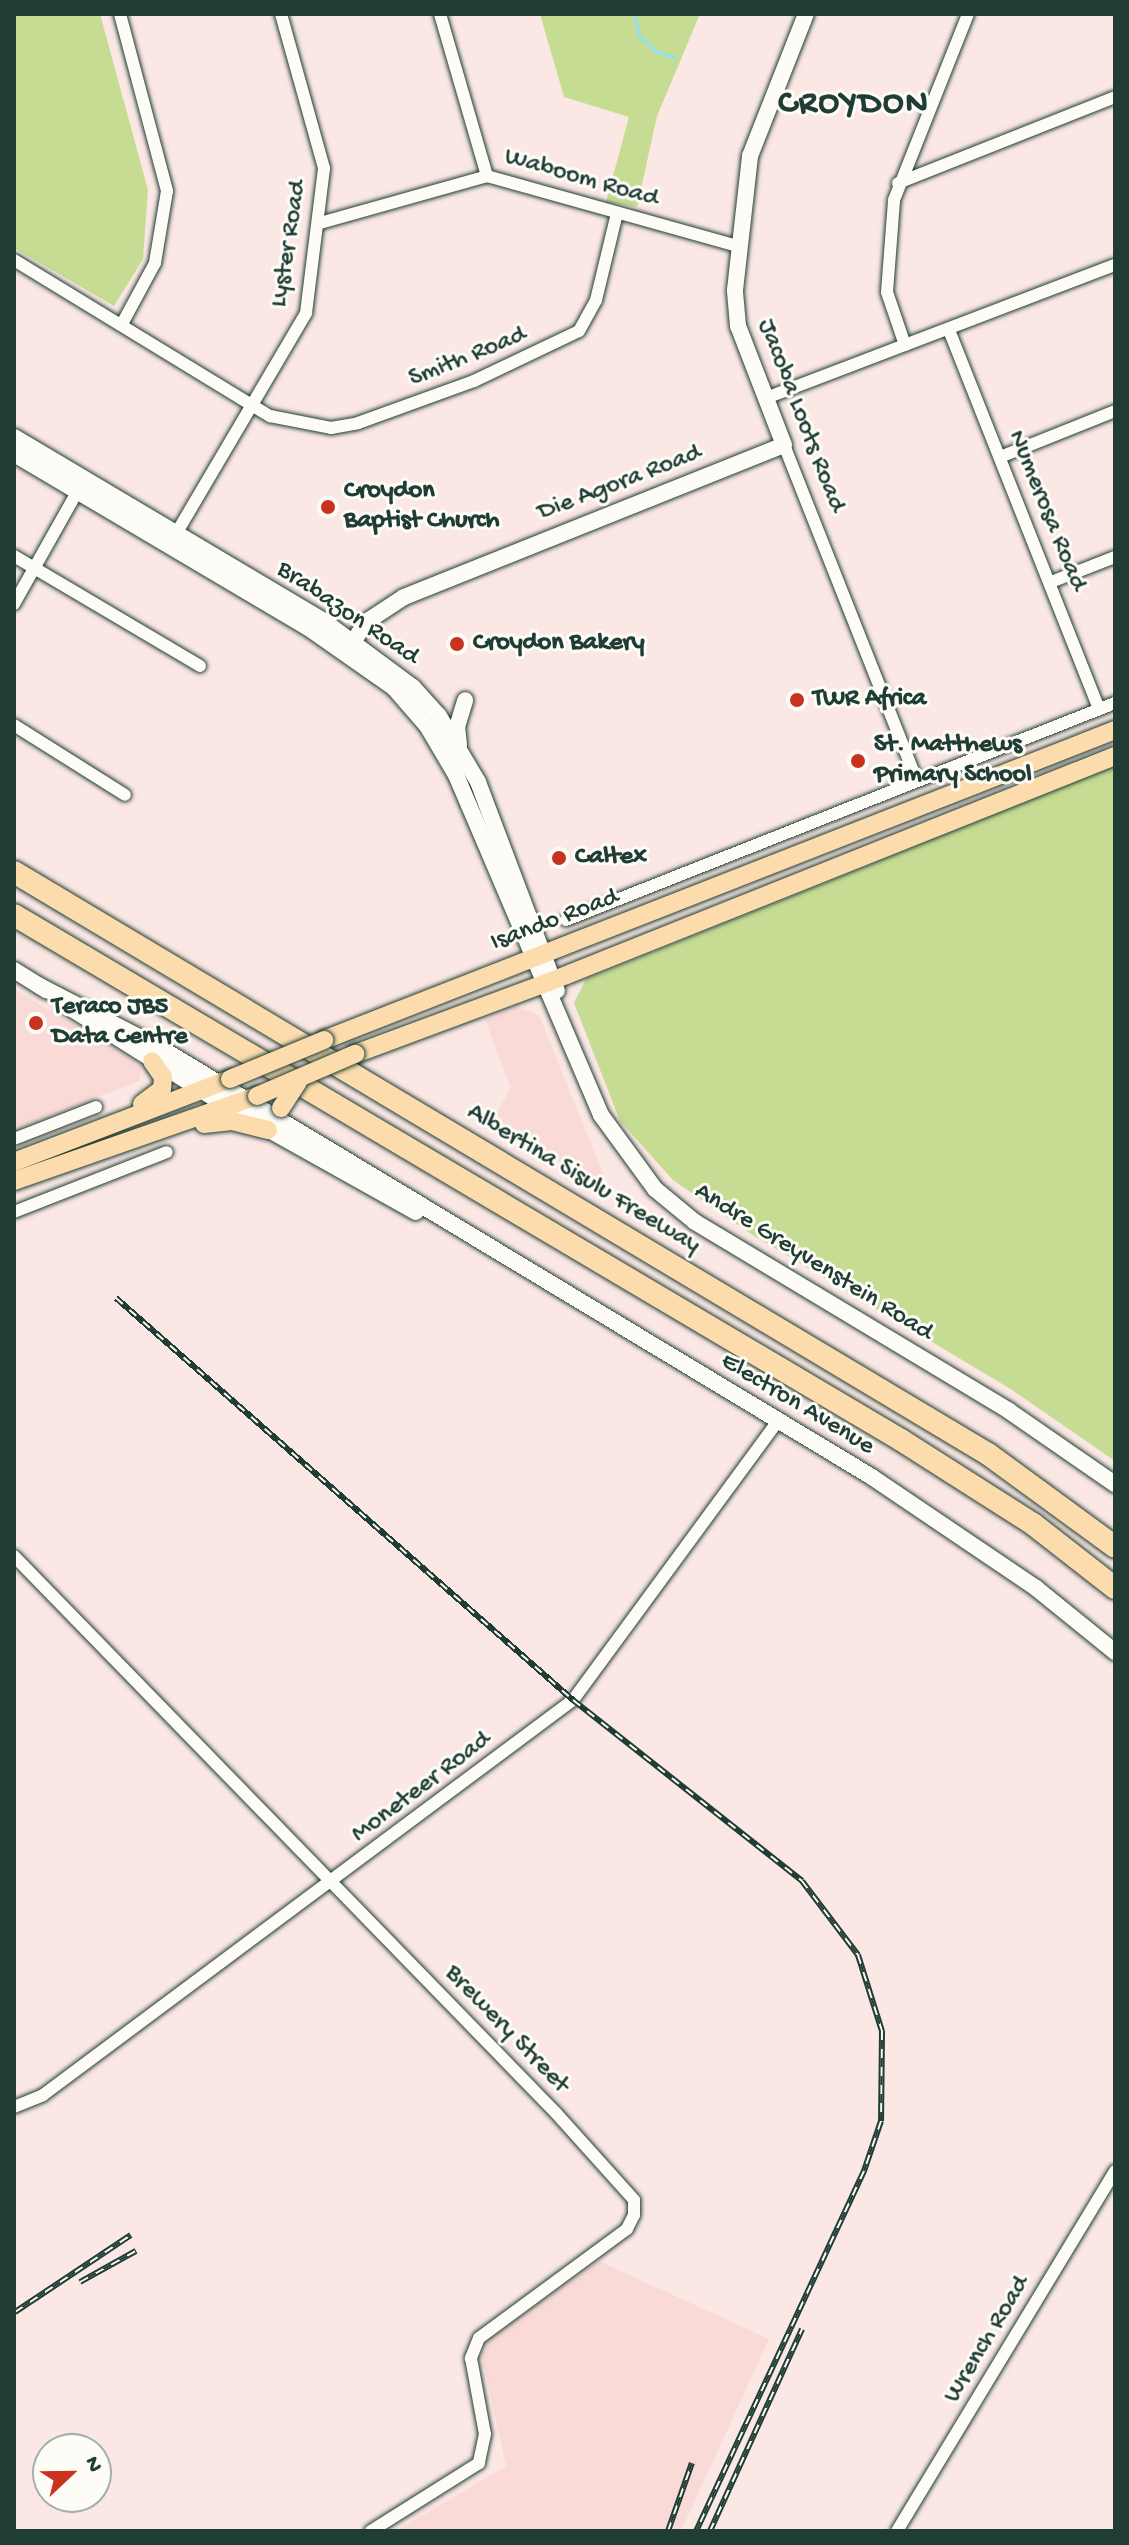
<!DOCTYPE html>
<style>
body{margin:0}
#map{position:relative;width:1129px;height:2545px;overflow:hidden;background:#fbe8e4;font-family:"Gochi Hand",sans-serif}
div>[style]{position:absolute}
.built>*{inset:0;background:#fadad7}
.green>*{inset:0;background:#c5dc92}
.stream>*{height:3px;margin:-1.5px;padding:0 1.5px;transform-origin:1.5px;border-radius:1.5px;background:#90e0ed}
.roads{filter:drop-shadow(0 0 2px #1f3d34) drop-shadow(0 0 2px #1f3d34)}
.street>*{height:12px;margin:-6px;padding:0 6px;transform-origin:6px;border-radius:6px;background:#fdfcf7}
.secondary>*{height:16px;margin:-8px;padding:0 8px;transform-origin:8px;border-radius:8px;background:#fdfcf7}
.primary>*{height:18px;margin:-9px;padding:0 9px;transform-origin:9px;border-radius:9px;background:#fcdcac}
.highway>*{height:22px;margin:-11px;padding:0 11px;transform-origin:11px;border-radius:11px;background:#fcdcac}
.rail>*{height:6px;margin-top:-3px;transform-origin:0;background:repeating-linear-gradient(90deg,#fdfcf7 0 9px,#1f3d34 0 18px);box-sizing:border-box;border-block:2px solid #1f3d34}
.bridges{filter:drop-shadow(0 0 2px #1f3d34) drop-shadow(0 0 2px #1f3d34)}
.primary-bridge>*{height:18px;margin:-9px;padding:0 9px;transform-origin:9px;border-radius:9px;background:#fcdcac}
.dots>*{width:22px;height:22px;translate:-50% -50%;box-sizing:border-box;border:4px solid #fdfcf7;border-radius:50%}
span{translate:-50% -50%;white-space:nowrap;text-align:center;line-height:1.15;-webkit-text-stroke:6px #fdfcf7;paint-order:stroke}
.street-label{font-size:26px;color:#1f3d34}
.poi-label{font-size:26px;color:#1f3d34;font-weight:700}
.left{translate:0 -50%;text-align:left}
.district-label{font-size:34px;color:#1f3d34;font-weight:700;letter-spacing:2px}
.frame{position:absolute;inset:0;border:16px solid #1f3d34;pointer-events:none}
.north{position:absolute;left:32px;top:2433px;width:80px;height:80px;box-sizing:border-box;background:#fdfcf7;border:2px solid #a4b0a9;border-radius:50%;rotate:68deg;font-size:22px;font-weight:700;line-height:32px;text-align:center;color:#1f3d34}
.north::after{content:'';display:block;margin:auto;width:28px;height:36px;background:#c8321e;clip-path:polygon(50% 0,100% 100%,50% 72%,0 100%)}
</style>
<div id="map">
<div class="built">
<div style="clip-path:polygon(14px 989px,142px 1065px,139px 1081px,14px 1130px)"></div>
<div style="clip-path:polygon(516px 1007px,539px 1015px,605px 1178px,599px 1183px,490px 1124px,511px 1088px,485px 1020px)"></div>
<div style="clip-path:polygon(599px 2261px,769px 2339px,681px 2531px,396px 2531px,506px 2466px,482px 2357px,489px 2339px)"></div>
</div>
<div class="green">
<div style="clip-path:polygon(14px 14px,100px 14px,148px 190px,143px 259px,114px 306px,14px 248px)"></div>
<div style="clip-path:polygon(540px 14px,700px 14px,657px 116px,637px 207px,606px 202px,629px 117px,564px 97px)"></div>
<div style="clip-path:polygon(1115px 766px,1115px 1461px,1009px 1388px,751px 1234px,673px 1180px,620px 1121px,574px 1003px,586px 979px)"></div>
</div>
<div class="stream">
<div style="left:634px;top:14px;width:23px;rotate:77deg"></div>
<div style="left:639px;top:36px;width:23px;rotate:41deg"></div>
<div style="left:656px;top:51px;width:20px;rotate:20deg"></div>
</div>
<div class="roads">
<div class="street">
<div style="left:120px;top:14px;width:183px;rotate:75.1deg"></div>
<div style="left:167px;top:191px;width:73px;rotate:99.5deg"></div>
<div style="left:155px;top:263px;width:69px;rotate:118.4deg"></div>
<div style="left:440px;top:14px;width:169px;rotate:73.8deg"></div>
<div style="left:898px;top:183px;width:233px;rotate:-21.6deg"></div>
<div style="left:320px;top:223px;width:173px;rotate:-15.7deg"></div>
<div style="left:487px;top:176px;width:261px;rotate:15.6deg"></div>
<div style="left:14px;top:260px;width:300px;rotate:31.4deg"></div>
<div style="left:270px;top:416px;width:62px;rotate:11.1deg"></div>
<div style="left:331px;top:428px;width:27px;rotate:-10deg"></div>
<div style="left:358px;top:423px;width:123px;rotate:-19.9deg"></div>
<div style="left:474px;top:381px;width:116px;rotate:-25.5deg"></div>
<div style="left:579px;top:331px;width:35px;rotate:-61deg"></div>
<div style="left:596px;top:300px;width:89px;rotate:-76.4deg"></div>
<div style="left:949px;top:330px;width:408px;rotate:68.4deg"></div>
<div style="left:905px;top:345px;width:56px;rotate:-108.8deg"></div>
<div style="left:887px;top:292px;width:92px;rotate:-85.6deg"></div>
<div style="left:894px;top:200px;width:200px;rotate:-68.3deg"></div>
<div style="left:766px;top:398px;width:373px;rotate:-20.9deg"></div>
<div style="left:784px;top:445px;width:361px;rotate:68.4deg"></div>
<div style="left:1000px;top:457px;width:124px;rotate:-21.8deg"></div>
<div style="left:173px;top:539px;width:262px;rotate:-59.5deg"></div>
<div style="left:306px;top:313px;width:146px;rotate:-82.9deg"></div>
<div style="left:324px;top:168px;width:160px;rotate:-105.6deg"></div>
<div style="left:14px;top:556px;width:216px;rotate:30.6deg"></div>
<div style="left:1051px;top:582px;width:69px;rotate:-21.3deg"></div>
<div style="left:14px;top:604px;width:137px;rotate:-60.6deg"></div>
<div style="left:14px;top:725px;width:131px;rotate:32.2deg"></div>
<div style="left:566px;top:920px;width:590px;rotate:-21.57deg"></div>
<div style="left:14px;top:1139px;width:88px;rotate:-21.3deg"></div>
<div style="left:14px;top:1212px;width:164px;rotate:-21.4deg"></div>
<div style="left:14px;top:1556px;width:777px;rotate:45.78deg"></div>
<div style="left:556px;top:2113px;width:117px;rotate:48.1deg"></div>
<div style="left:634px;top:2200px;width:15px;rotate:90deg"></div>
<div style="left:634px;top:2215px;width:16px;rotate:117deg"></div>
<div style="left:627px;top:2229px;width:184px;rotate:143.6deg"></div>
<div style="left:479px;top:2338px;width:22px;rotate:112deg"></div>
<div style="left:471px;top:2358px;width:77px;rotate:79.6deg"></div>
<div style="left:485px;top:2434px;width:30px;rotate:102deg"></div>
<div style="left:479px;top:2463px;width:128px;rotate:147.8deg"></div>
<div style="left:14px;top:2107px;width:31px;rotate:-22deg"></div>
<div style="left:43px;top:2095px;width:661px;rotate:-36.7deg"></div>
<div style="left:573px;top:1700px;width:346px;rotate:-53.7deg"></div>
<div style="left:897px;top:2531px;width:421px;rotate:-58.8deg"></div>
</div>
<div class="secondary">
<div style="left:14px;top:437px;width:362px;rotate:30.7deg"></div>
<div style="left:325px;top:622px;width:109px;rotate:36.5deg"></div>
<div style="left:413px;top:687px;width:39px;rotate:48deg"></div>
<div style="left:439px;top:716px;width:77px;rotate:59.4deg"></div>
<div style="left:478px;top:782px;width:223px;rotate:69.3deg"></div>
<div style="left:14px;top:454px;width:340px;rotate:30.6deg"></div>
<div style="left:307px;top:627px;width:106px;rotate:35deg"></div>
<div style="left:394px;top:688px;width:50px;rotate:49deg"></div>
<div style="left:427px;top:726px;width:57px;rotate:59.4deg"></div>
<div style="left:456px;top:775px;width:370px;rotate:66.9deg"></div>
<div style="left:601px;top:1115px;width:92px;rotate:53.9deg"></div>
<div style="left:655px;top:1189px;width:52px;rotate:39.5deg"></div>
<div style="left:695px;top:1222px;width:366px;rotate:31deg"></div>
<div style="left:1009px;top:1411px;width:129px;rotate:34.6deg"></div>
<div style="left:347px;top:652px;width:36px;rotate:-58deg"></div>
<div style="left:366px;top:622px;width:45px;rotate:-33.3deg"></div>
<div style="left:404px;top:597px;width:409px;rotate:-21.8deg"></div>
<div style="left:784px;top:445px;width:128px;rotate:-111.1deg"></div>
<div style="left:738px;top:326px;width:36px;rotate:-95deg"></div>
<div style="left:735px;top:290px;width:135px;rotate:-83.6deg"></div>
<div style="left:750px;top:156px;width:153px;rotate:-68.5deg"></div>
<div style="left:459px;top:745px;width:18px;rotate:-96deg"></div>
<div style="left:457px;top:727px;width:28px;rotate:-73deg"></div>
<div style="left:14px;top:970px;width:38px;rotate:32deg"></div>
<div style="left:38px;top:985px;width:140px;rotate:27.3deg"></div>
<div style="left:162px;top:1049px;width:829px;rotate:31.08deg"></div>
<div style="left:872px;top:1477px;width:198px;rotate:34.1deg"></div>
<div style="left:1036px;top:1588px;width:102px;rotate:39deg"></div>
<div style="left:64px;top:1004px;width:196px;rotate:32.1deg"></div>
<div style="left:230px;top:1108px;width:213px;rotate:29.2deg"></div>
</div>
<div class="primary">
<div style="left:324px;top:1040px;width:850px;rotate:-21.4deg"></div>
<div style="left:355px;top:1054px;width:207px;rotate:-20.4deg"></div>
<div style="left:549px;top:982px;width:609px;rotate:-21.77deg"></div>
<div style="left:142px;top:1104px;width:25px;rotate:-37deg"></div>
<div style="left:162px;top:1089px;width:12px;rotate:-85deg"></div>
<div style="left:163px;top:1077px;width:19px;rotate:-125deg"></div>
<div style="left:204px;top:1124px;width:28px;rotate:-6deg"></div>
<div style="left:232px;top:1121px;width:37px;rotate:14deg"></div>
<div style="left:14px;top:1162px;width:231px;rotate:-21deg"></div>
<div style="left:14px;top:1181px;width:257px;rotate:-19.3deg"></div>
</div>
<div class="highway">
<div style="left:14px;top:872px;width:1135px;rotate:30.86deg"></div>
<div style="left:988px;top:1454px;width:157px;rotate:36.2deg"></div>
<div style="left:14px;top:915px;width:1031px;rotate:30.62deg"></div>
<div style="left:901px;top:1440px;width:156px;rotate:32.5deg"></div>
<div style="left:1033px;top:1524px;width:104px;rotate:38deg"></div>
</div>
</div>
<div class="rail">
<div style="left:116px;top:1298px;width:609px;rotate:41.34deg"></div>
<div style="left:573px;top:1700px;width:292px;rotate:38.3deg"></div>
<div style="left:802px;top:1881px;width:93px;rotate:52.9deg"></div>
<div style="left:858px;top:1955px;width:80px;rotate:72.5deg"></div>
<div style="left:882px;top:2031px;width:90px;rotate:90.6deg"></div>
<div style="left:881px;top:2121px;width:53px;rotate:108.8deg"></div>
<div style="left:864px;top:2171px;width:397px;rotate:115deg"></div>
<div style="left:80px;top:2282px;width:64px;rotate:-29deg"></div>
<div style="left:15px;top:2312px;width:139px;rotate:-33.6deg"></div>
<div style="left:668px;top:2531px;width:72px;rotate:-70.6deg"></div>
<div style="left:710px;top:2531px;width:222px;rotate:-65.5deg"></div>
</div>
<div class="bridges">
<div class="primary-bridge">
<div style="left:230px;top:1079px;width:102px;rotate:-22.5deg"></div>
<div style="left:257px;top:1096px;width:107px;rotate:-23.2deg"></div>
<div style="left:281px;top:1108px;width:31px;rotate:-57deg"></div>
</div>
</div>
<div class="dots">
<div style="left:328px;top:507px;background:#c8321e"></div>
<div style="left:457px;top:644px;background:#c8321e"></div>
<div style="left:797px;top:700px;background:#c8321e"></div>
<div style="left:858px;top:761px;background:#c8321e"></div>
<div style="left:559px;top:858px;background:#c8321e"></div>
<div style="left:36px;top:1023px;background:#c8321e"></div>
</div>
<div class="street-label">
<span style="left:581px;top:179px;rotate:16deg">Waboom Road</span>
<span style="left:290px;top:244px;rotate:-81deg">Lyster Road</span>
<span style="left:468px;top:358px;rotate:-22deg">Smith Road</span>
<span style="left:800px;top:416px;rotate:69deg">Jacoba Loots Road</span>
<span style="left:620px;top:484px;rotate:-21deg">Die Agora Road</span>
<span style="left:1046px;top:511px;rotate:68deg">Numerosa Road</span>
<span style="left:347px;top:614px;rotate:34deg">Brabazon Road</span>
<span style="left:555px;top:921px;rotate:-21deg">Isando Road</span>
<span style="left:583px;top:1180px;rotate:31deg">Albertina Sisulu Freeway</span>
<span style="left:813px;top:1263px;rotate:32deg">Andre Greyvenstein Road</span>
<span style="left:797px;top:1405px;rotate:31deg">Electron Avenue</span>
<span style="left:422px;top:1788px;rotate:-37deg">Moneteer Road</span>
<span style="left:506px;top:2030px;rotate:46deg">Brewery Street</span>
<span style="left:988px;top:2340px;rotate:-59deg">Wrench Road</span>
</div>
<div class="poi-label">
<span class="left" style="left:344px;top:507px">Croydon<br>Baptist Church</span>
<span class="left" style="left:473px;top:644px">Croydon Bakery</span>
<span class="left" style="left:813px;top:700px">TWR Africa</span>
<span class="left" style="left:874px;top:761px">St. Matthews<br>Primary School</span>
<span class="left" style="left:575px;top:858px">Caltex</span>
<span class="left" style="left:52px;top:1023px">Teraco JB5<br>Data Centre</span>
</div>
<div class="district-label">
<span style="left:854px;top:106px">CROYDON</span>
</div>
<div class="frame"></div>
<div class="north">N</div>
</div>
